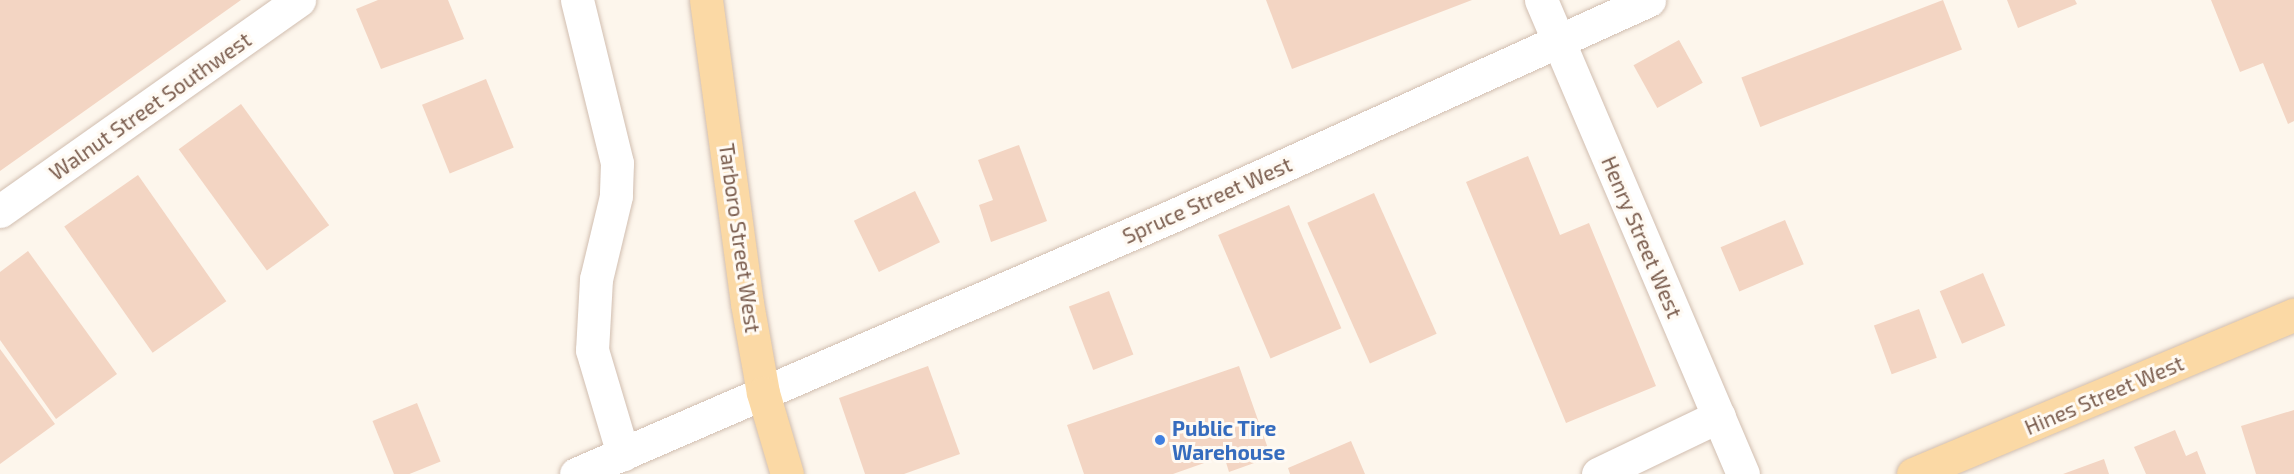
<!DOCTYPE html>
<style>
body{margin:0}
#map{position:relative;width:2294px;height:474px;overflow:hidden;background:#fdf6ec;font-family:"Exo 2",sans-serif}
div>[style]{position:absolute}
.building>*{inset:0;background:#f3d5c3;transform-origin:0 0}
.roads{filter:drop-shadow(0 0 2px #d1beb0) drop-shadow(0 0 2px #d1beb0)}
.minor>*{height:33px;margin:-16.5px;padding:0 16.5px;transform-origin:16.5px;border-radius:16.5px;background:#fff}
.major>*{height:33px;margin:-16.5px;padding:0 16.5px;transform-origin:16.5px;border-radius:16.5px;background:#fbd9a5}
.dots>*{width:16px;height:16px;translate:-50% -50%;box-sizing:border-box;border:3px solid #fffaf3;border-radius:50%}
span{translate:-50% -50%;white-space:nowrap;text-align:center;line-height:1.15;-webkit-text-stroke:6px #fffaf3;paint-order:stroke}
.street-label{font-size:21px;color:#7a5c4d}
.shop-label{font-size:21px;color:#366cbe;font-weight:700}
.left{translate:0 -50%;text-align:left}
</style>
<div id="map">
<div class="building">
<div style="clip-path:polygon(0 0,241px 0,0 171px)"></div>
<div style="clip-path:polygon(378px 0,448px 0,464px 39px,381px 69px,356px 9px)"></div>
<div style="clip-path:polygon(1266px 0,1472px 0,1292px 69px)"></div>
<div style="left:1943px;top:0;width:53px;height:216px;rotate:69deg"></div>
<div style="clip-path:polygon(2007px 0,2075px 0,2077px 4px,2018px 28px)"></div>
<div style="clip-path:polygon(2211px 0,2294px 0,2294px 121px,2288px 124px,2263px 63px,2240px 72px)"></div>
<div style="left:1679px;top:40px;width:49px;height:52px;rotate:61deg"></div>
<div style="left:486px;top:79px;width:74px;height:69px;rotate:68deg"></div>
<div style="left:241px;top:104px;width:150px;height:77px;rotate:54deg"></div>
<div style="clip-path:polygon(1019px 145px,1047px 221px,991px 242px,979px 205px,993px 200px,978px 160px)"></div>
<div style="clip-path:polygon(1528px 156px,1560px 235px,1589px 223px,1656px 386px,1566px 423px,1466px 182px)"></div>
<div style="left:138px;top:175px;width:154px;height:90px;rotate:55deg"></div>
<div style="left:915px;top:191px;width:57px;height:68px;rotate:64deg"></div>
<div style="left:1374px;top:193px;width:154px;height:73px;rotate:66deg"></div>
<div style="left:1289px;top:205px;width:134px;height:77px;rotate:67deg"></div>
<div style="left:1785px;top:220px;width:48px;height:70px;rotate:67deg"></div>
<div style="clip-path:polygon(28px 251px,117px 374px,56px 419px,0 340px,0 272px)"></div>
<div style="left:1983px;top:273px;width:57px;height:47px;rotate:67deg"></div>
<div style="left:1109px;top:291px;width:68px;height:43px;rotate:69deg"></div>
<div style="left:1919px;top:309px;width:52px;height:48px;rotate:70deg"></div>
<div style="clip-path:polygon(0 349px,55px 424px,0 464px)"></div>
<div style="clip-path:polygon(928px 366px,960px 454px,904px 474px,865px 474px,839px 398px)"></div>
<div style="clip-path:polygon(1239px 366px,1271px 457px,1229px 472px,1224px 456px,1173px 474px,1084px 474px,1067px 425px)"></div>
<div style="left:417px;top:403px;width:63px;height:48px;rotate:68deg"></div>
<div style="clip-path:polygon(2294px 410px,2294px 474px,2256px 474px,2241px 426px)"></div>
<div style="clip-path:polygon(2175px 430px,2186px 456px,2197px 451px,2206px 474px,2146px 474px,2134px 447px)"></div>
<div style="clip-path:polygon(1351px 441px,1365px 474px,1290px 474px,1288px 468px)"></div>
<div style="clip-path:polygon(2104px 459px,2109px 474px,2063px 474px)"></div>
</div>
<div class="roads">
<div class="minor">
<div style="left:577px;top:0;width:168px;rotate:76.2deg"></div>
<div style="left:617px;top:163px;width:33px;rotate:92deg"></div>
<div style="left:616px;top:196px;width:85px;rotate:103.5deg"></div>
<div style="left:596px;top:279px;width:71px;rotate:93.2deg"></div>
<div style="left:592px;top:350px;width:109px;rotate:73.4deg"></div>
<div style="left:1541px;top:0;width:515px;rotate:66.92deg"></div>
<div style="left:0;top:211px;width:366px;rotate:-35.2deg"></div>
<div style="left:576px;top:474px;width:647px;rotate:-23.4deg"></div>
<div style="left:1170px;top:217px;width:526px;rotate:-24.37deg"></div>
<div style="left:1598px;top:474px;width:134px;rotate:-25.6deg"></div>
</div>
<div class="major">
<div style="left:706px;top:0;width:306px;rotate:82.3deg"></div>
<div style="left:747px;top:303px;width:91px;rotate:79.9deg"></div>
<div style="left:763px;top:393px;width:84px;rotate:73.5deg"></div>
<div style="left:1913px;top:474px;width:413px;rotate:-22.7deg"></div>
</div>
</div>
<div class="dots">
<div style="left:1160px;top:440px;background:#3f7fe0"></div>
</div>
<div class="street-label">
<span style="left:150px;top:106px;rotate:-35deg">Walnut Street Southwest</span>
<span style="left:1207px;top:200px;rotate:-24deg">Spruce Street West</span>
<span style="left:1642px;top:237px;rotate:67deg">Henry Street West</span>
<span style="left:740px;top:238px;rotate:82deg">Tarboro Street West</span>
<span style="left:2104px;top:395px;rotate:-23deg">Hines Street West</span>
</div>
<div class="shop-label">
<span class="left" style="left:1172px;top:440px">Public Tire<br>Warehouse</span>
</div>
</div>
